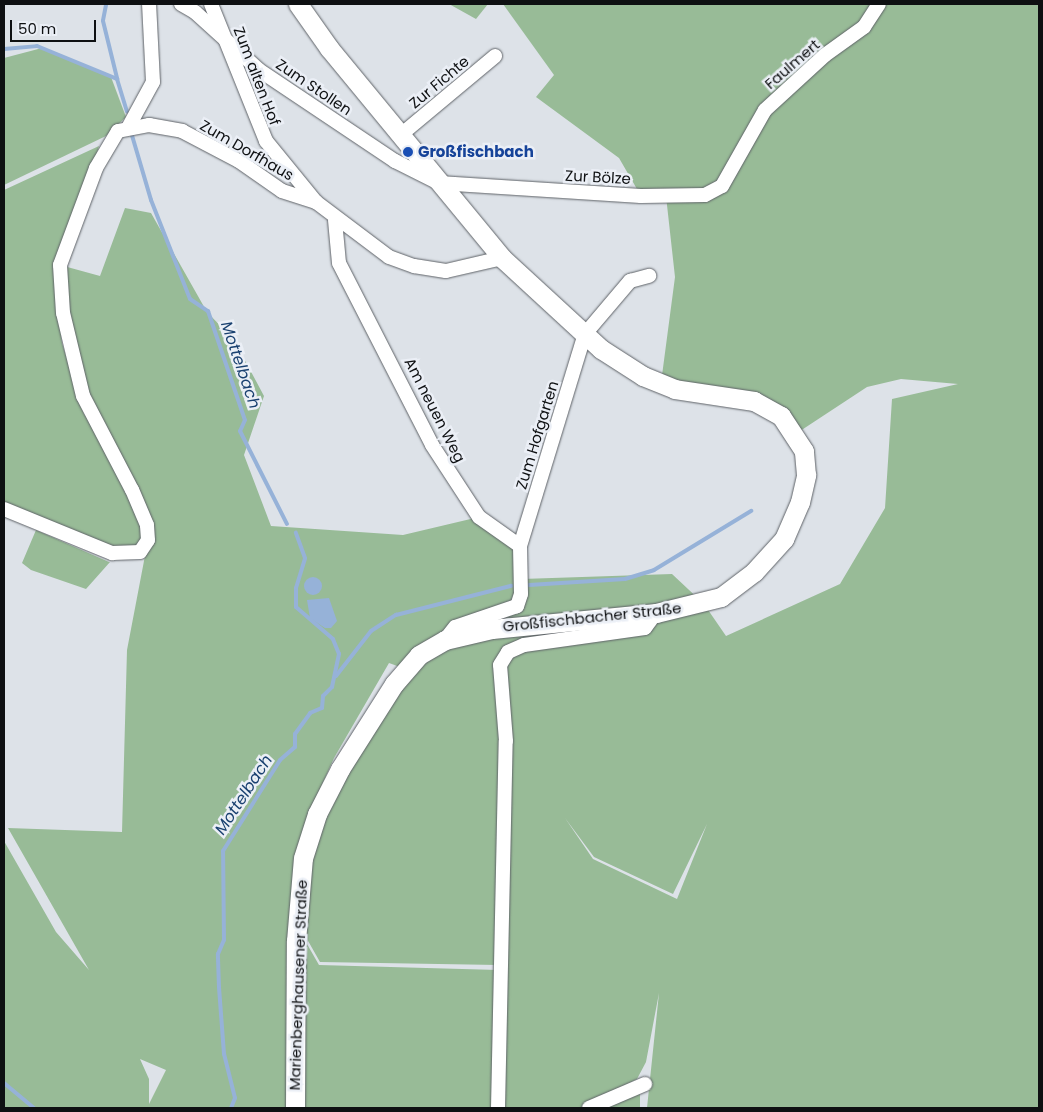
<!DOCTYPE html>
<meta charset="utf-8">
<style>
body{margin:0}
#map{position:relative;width:1043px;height:1112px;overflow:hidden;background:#dde2e8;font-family:Poppins,sans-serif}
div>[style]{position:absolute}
.green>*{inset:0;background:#98bb97}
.water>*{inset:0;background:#96b2d8}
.round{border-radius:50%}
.stream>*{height:4px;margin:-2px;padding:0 2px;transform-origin:2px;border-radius:2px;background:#96b2d8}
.roads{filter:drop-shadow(0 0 1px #5e6267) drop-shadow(0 0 1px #5e6267)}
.minor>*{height:14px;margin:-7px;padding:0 7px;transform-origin:7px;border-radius:7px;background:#fff}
.secondary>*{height:19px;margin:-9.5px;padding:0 9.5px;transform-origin:9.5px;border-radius:9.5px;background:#fff}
.dots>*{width:14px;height:14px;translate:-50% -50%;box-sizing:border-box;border:2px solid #ebeff6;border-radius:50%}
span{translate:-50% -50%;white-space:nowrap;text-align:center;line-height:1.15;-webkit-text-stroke:5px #ebeff6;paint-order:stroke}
.street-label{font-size:15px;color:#0e1012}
.transit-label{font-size:15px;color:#164399;font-weight:700}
.left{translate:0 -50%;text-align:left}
.water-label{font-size:16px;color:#1a4170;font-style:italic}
.frame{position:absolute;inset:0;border:5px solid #0e1012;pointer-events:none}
.scale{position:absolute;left:10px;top:20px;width:86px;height:22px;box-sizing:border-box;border:2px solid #0e1012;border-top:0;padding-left:6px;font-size:15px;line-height:18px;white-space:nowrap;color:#0e1012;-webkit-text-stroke:4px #ebeff6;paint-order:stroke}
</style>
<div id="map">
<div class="green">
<div style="clip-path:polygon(449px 4px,488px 4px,476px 19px)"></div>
<div style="clip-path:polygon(evenodd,503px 4px,1039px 4px,1039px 1108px,647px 1108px,659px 993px,646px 1062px,637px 1079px,582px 1108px,501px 1108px,498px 965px,320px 962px,303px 932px,307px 876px,322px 814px,411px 671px,389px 663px,334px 758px,305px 823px,290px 1108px,4px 1108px,4px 841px,56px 932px,89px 970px,8px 828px,122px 832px,127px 650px,148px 540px,83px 396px,60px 265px,100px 276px,125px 208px,151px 213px,207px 312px,234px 340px,264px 396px,244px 455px,271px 526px,403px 535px,479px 517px,520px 546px,522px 579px,672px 574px,704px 604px,726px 636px,840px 584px,885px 508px,892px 399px,958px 384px,901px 379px,867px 387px,794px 435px,781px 416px,661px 383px,675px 277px,666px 196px,641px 196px,619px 158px,536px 97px,554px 75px,503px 4px,565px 818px,594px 857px,673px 894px,707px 824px,677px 899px,593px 859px,565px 818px,503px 4px,140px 1059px,166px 1070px,149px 1104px,149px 1079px,140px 1059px)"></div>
<div style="clip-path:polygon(42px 48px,111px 77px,126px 117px,106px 136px,4px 185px,4px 58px)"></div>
<div style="clip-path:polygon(99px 146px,56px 298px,62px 343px,84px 414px,94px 423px,131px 492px,143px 536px,139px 545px,122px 551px,4px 506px,4px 190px)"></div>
<div style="clip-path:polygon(36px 530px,109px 562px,110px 562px,86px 589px,31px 570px,22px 563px)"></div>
<div style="clip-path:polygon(303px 937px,319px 965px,498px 970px,495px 1108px,302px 1108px)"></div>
<div style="clip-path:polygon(640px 1092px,640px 1108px,596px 1108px)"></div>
</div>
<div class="water">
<div class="round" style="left:304px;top:577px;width:18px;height:18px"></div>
<div style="clip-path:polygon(329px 598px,337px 621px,331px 628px,325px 628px,310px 618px,307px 600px)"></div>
</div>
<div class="stream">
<div style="left:106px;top:5px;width:16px;rotate:101deg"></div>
<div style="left:103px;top:21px;width:59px;rotate:76.2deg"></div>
<div style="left:4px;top:49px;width:33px;rotate:-5deg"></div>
<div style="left:37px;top:46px;width:87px;rotate:22.4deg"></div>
<div style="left:117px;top:79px;width:34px;rotate:73deg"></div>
<div style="left:131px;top:132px;width:71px;rotate:73.6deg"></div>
<div style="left:151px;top:200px;width:106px;rotate:68.5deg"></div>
<div style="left:190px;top:299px;width:22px;rotate:34deg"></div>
<div style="left:208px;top:311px;width:115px;rotate:71.3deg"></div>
<div style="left:245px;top:420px;width:12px;rotate:114deg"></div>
<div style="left:240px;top:431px;width:104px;rotate:63.2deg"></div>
<div style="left:529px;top:585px;width:96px;rotate:-3.6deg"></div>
<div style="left:625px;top:579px;width:30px;rotate:-17deg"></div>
<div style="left:654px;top:570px;width:114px;rotate:-31.3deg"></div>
<div style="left:336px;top:676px;width:57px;rotate:-52.1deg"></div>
<div style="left:371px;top:631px;width:30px;rotate:-33deg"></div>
<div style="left:396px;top:615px;width:119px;rotate:-14.2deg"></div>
<div style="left:4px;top:1083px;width:39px;rotate:40deg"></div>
<div style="left:231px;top:1108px;width:11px;rotate:-68deg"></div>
<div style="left:235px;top:1098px;width:45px;rotate:-104deg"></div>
<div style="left:224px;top:1054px;width:67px;rotate:-94.3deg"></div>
<div style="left:219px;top:987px;width:33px;rotate:-92deg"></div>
<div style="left:218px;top:954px;width:15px;rotate:-67deg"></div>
<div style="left:224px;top:940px;width:89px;rotate:-90.6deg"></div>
<div style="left:223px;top:851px;width:107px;rotate:-57.9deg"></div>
<div style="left:280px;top:760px;width:20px;rotate:-41deg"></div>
<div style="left:295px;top:747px;width:13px;rotate:-90deg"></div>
<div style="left:295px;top:734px;width:26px;rotate:-54deg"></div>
<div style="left:310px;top:713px;width:13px;rotate:-23deg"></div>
<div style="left:322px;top:708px;width:12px;rotate:-85deg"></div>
<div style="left:323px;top:696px;width:13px;rotate:-45deg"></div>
<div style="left:332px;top:687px;width:34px;rotate:-78deg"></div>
<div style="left:339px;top:654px;width:16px;rotate:-112deg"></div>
<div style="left:333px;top:639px;width:49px;rotate:-139.1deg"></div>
<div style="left:296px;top:607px;width:19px;rotate:-90deg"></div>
<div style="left:296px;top:588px;width:31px;rotate:-73deg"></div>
<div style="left:305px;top:558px;width:27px;rotate:-110deg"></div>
</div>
<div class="roads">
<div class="minor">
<div style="left:181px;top:4px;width:16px;rotate:30deg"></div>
<div style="left:195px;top:12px;width:86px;rotate:42.2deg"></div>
<div style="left:259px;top:70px;width:164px;rotate:33.8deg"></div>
<div style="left:395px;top:161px;width:49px;rotate:26.6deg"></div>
<div style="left:439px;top:183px;width:202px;rotate:3.7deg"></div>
<div style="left:641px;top:196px;width:64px;rotate:-0.9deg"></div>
<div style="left:705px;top:195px;width:19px;rotate:-28deg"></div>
<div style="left:722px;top:186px;width:87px;rotate:-60.5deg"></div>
<div style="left:765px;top:110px;width:81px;rotate:-42.5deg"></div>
<div style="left:825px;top:55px;width:48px;rotate:-35.7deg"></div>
<div style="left:864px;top:27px;width:27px;rotate:-57deg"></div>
<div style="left:211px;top:4px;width:148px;rotate:68.1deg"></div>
<div style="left:266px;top:141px;width:79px;rotate:50.7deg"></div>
<div style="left:129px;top:126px;width:50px;rotate:-61.4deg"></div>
<div style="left:153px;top:82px;width:78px;rotate:-92.9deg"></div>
<div style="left:403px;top:133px;width:120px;rotate:-39.9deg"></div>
<div style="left:335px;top:220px;width:43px;rotate:84.7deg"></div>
<div style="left:339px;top:263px;width:204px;rotate:62.9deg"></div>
<div style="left:432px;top:445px;width:86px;rotate:56.9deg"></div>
<div style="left:479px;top:517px;width:50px;rotate:35.3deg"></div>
<div style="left:520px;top:546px;width:48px;rotate:88.8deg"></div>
<div style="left:521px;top:594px;width:13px;rotate:108deg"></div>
<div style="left:517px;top:606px;width:65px;rotate:161.3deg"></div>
<div style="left:455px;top:627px;width:16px;rotate:128deg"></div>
<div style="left:4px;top:509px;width:117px;rotate:22.2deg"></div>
<div style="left:112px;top:553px;width:28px;rotate:-2deg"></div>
<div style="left:140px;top:552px;width:14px;rotate:-56deg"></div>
<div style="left:148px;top:540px;width:15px;rotate:-94deg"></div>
<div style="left:147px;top:525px;width:38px;rotate:-113deg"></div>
<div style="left:132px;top:490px;width:106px;rotate:-117.5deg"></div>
<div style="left:83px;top:396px;width:85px;rotate:-103.5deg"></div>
<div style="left:63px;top:313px;width:48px;rotate:-93.6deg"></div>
<div style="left:60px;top:265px;width:103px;rotate:-69.6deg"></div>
<div style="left:96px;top:168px;width:43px;rotate:-59.3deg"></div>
<div style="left:118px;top:131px;width:32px;rotate:-11deg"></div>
<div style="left:149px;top:125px;width:34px;rotate:10deg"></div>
<div style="left:182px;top:131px;width:64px;rotate:27.8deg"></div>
<div style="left:239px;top:161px;width:52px;rotate:34.9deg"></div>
<div style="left:282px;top:191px;width:36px;rotate:18deg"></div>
<div style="left:316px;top:202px;width:91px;rotate:37deg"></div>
<div style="left:389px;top:257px;width:27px;rotate:20deg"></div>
<div style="left:414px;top:266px;width:32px;rotate:9deg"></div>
<div style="left:446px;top:271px;width:57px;rotate:-13.1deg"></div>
<div style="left:520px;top:546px;width:222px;rotate:-73deg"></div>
<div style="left:585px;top:334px;width:70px;rotate:-49.7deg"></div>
<div style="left:630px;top:281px;width:20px;rotate:-15deg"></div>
<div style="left:498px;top:1108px;width:367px;rotate:-88.8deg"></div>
<div style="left:506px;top:741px;width:76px;rotate:-94.5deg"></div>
<div style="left:500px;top:665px;width:15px;rotate:-58deg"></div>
<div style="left:508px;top:652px;width:17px;rotate:-24deg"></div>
<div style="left:524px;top:645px;width:122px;rotate:-8deg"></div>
<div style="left:645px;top:628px;width:19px;rotate:-54deg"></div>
<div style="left:589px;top:1108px;width:61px;rotate:-23.2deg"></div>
</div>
<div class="secondary">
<div style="left:295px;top:1108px;width:167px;rotate:-89.7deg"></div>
<div style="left:296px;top:941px;width:83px;rotate:-85.2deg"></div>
<div style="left:303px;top:858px;width:46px;rotate:-72.3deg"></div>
<div style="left:317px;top:814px;width:51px;rotate:-62.9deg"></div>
<div style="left:340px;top:769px;width:101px;rotate:-57.6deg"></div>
<div style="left:394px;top:684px;width:38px;rotate:-49deg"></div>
<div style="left:419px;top:655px;width:30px;rotate:-30deg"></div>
<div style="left:445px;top:640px;width:48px;rotate:-13.2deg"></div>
<div style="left:492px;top:629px;width:165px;rotate:-5.6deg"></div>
<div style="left:656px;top:613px;width:67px;rotate:-13.8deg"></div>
<div style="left:721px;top:597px;width:41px;rotate:-37.1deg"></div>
<div style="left:754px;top:572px;width:45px;rotate:-47.7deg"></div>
<div style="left:784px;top:539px;width:40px;rotate:-66.6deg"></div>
<div style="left:800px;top:502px;width:28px;rotate:-77deg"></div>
<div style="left:806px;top:475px;width:24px;rotate:-95deg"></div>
<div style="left:804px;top:451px;width:42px;rotate:-123.3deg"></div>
<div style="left:781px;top:416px;width:31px;rotate:-151deg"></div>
<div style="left:754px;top:401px;width:80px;rotate:-171.4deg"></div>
<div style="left:675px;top:389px;width:35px;rotate:-158deg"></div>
<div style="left:643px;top:376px;width:50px;rotate:-147.3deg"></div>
<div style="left:601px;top:349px;width:134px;rotate:-137.4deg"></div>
<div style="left:502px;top:258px;width:272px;rotate:-129.5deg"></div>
<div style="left:329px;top:48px;width:54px;rotate:-125.2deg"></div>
</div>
</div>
<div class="dots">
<div style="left:408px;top:152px;background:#1a4fb4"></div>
</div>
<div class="street-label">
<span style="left:792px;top:64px;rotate:-41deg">Faulmert</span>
<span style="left:257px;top:76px;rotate:69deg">Zum alten Hof</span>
<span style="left:439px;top:82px;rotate:-40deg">Zur Fichte</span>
<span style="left:314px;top:87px;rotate:34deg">Zum Stollen</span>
<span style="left:247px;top:150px;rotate:30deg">Zum Dorfhaus</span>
<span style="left:598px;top:177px;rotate:3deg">Zur Bölze</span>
<span style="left:435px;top:410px;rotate:63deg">Am neuen Weg</span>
<span style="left:537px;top:435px;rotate:-73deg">Zum Hofgarten</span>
<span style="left:592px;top:617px;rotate:-6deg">Großfischbacher Straße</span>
<span style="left:298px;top:985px;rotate:-88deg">Marienberghausener Straße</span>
</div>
<div class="transit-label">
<span class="left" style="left:418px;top:152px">Großfischbach</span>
</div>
<div class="water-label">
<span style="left:240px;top:365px;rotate:71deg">Mottelbach</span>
<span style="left:244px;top:795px;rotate:-57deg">Mottelbach</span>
</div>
<div class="frame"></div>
<div class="scale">50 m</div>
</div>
